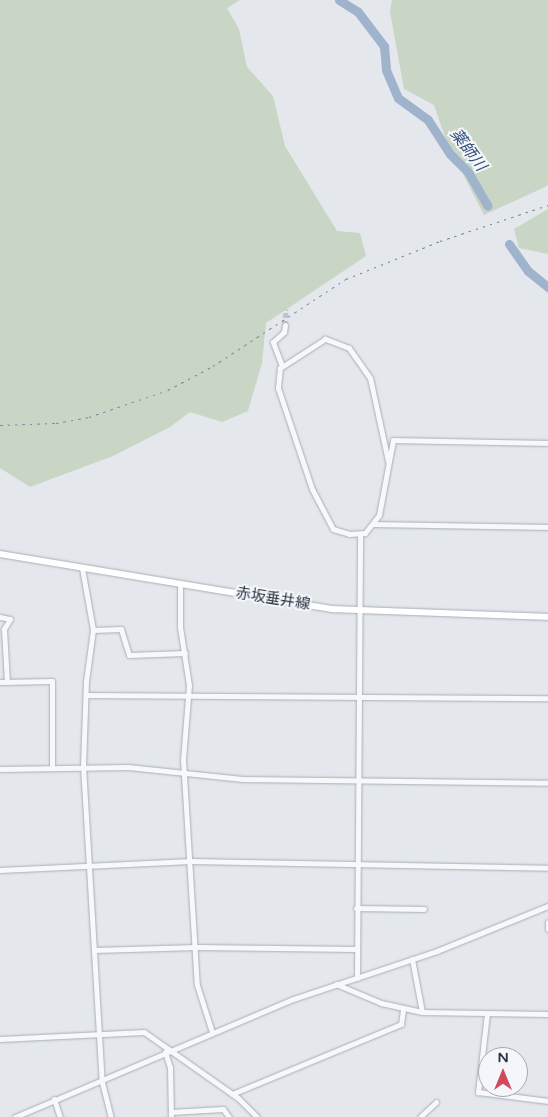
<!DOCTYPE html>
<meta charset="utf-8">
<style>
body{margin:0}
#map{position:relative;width:548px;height:1117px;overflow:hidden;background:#e4e7ec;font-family:"Varela Round","Noto Sans JP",sans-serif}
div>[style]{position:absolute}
.green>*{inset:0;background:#c9d6c5}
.river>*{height:9px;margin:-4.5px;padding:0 4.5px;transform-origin:4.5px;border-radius:4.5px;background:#9fb4cc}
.minor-tunnel>*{height:5px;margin-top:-2.5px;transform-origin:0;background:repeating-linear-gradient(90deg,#bfc3cb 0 5px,transparent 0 7.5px)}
.roads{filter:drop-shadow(0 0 1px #a9aeb7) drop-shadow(0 0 1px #a9aeb7)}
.minor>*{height:5px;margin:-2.5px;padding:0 2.5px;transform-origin:2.5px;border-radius:2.5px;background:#f7f8fa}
.major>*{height:6px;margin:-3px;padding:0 3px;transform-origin:3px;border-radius:3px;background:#fff}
.rail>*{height:1px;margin-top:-0.5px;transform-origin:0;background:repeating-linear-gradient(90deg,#7d8696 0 2.5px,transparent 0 7.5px)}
span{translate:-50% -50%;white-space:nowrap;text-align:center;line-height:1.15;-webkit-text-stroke:4px #f4f6f9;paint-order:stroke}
.street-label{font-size:15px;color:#2b3445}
.water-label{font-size:16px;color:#34527a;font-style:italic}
.north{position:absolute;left:478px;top:1047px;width:50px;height:50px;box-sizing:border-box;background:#f4f6f9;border:1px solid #a4a8b1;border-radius:50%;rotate:0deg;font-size:14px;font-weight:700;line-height:20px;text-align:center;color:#2b3445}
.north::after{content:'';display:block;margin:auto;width:18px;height:22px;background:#d1495b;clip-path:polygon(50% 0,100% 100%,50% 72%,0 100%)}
</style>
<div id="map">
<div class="green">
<div style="clip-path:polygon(0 0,240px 0,227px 8px,239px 29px,247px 67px,273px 96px,285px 146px,337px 231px,360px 233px,366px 256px,266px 323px,262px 363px,248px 411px,222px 422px,190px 412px,170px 427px,113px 456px,30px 487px,0 468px)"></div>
<div style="clip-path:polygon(392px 0,548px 0,548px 185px,545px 187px,484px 215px,447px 143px,434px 105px,404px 89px,390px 12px)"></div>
<div style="clip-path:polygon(548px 209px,548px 254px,519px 248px,514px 229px)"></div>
</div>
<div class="river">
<div style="left:339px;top:0;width:22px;rotate:32deg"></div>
<div style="left:358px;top:12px;width:43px;rotate:52.6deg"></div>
<div style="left:384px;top:46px;width:24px;rotate:85deg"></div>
<div style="left:386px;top:70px;width:30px;rotate:67deg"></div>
<div style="left:398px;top:98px;width:37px;rotate:36deg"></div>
<div style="left:428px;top:120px;width:40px;rotate:57.1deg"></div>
<div style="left:450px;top:154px;width:25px;rotate:45deg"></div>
<div style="left:468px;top:172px;width:39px;rotate:60deg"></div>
<div style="left:509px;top:244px;width:33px;rotate:55deg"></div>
<div style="left:528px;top:271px;width:26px;rotate:39deg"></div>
</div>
<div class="minor-tunnel">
<div style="left:285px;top:325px;width:16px;rotate:-86deg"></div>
</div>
<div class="roads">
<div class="minor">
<div style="left:282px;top:366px;width:26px;rotate:-111deg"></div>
<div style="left:273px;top:342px;width:15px;rotate:-42deg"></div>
<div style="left:284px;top:332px;width:7px;rotate:-82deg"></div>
<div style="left:388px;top:461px;width:85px;rotate:-102.2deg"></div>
<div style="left:370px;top:378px;width:37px;rotate:-125deg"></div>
<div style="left:349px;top:348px;width:26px;rotate:-159deg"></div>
<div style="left:325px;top:339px;width:54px;rotate:147.2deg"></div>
<div style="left:280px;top:368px;width:20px;rotate:96deg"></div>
<div style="left:278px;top:388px;width:107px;rotate:71.4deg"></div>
<div style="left:312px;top:489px;width:45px;rotate:62.3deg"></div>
<div style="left:333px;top:529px;width:17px;rotate:17deg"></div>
<div style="left:349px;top:534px;width:16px;rotate:-4deg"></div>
<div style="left:365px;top:533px;width:23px;rotate:-52deg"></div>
<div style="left:379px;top:515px;width:76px;rotate:-79.4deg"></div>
<div style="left:393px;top:440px;width:155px;rotate:1.1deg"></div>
<div style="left:374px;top:524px;width:174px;rotate:1deg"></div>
<div style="left:82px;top:568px;width:63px;rotate:79.9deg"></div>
<div style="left:93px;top:630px;width:51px;rotate:97.8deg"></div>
<div style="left:86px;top:681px;width:85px;rotate:92deg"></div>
<div style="left:83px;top:766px;width:317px;rotate:86.6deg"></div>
<div style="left:102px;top:1082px;width:36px;rotate:76deg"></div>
<div style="left:180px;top:584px;width:43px;rotate:90deg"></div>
<div style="left:180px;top:627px;width:59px;rotate:81.2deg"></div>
<div style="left:189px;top:685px;width:74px;rotate:94.6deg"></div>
<div style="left:183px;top:759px;width:226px;rotate:86.5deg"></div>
<div style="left:197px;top:985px;width:49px;rotate:72.3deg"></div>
<div style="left:0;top:617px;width:10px;rotate:11deg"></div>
<div style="left:10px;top:619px;width:12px;rotate:121deg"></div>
<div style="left:4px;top:629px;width:53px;rotate:86.8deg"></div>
<div style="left:93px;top:630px;width:28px;rotate:-2deg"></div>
<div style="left:121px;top:629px;width:27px;rotate:73deg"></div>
<div style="left:129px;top:655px;width:56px;rotate:-2deg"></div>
<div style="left:0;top:682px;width:52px;rotate:-1.1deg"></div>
<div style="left:52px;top:681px;width:85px;rotate:90deg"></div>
<div style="left:86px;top:695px;width:462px;rotate:0.4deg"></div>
<div style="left:0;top:769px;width:128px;rotate:-0.9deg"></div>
<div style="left:128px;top:767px;width:115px;rotate:6deg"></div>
<div style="left:242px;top:779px;width:306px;rotate:0.7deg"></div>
<div style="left:0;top:870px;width:191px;rotate:-2.7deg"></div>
<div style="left:191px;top:861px;width:357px;rotate:1.1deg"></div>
<div style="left:356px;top:908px;width:68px;rotate:0.8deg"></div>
<div style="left:548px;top:922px;width:7px;rotate:90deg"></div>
<div style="left:95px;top:950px;width:101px;rotate:-1.7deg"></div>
<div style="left:196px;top:947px;width:160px;rotate:0.7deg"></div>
<div style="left:412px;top:959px;width:54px;rotate:79.3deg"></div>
<div style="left:357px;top:978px;width:442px;rotate:-89.6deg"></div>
<div style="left:336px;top:984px;width:49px;rotate:22.9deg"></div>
<div style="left:381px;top:1003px;width:42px;rotate:12.4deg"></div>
<div style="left:422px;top:1012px;width:126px;rotate:0.9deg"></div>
<div style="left:487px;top:1013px;width:80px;rotate:96.5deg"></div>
<div style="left:478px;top:1092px;width:71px;rotate:7.3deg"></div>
<div style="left:0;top:1039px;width:144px;rotate:-2.8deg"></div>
<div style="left:144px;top:1032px;width:115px;rotate:35.1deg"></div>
<div style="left:238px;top:1098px;width:27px;rotate:45deg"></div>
<div style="left:165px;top:1052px;width:16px;rotate:72deg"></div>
<div style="left:170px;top:1067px;width:50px;rotate:88.9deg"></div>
<div style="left:232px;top:1094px;width:183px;rotate:-22.5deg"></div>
<div style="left:401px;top:1024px;width:15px;rotate:-82deg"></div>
<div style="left:54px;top:1099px;width:19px;rotate:72deg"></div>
<div style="left:171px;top:1112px;width:52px;rotate:-3.3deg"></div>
<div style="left:223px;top:1109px;width:10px;rotate:53deg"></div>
<div style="left:15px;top:1117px;width:302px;rotate:-23deg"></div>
<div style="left:293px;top:999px;width:152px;rotate:-18.4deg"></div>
<div style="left:437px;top:951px;width:120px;rotate:-22.1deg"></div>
<div style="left:420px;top:1117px;width:22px;rotate:-43deg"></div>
</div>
<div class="major">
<div style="left:0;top:554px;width:338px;rotate:9.4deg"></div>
<div style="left:334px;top:609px;width:214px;rotate:2.1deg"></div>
</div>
</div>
<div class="rail">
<div style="left:0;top:425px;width:56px;rotate:-2deg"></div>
<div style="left:56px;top:423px;width:34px;rotate:-10deg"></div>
<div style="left:89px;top:417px;width:83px;rotate:-18.9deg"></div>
<div style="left:168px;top:390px;width:51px;rotate:-28.1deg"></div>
<div style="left:213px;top:366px;width:159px;rotate:-33.2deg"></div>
<div style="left:346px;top:279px;width:101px;rotate:-22deg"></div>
<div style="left:440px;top:241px;width:114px;rotate:-18.4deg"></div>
</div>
<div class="street-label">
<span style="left:273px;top:599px;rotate:9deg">赤坂垂井線</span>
</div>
<div class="water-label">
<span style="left:468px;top:150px;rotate:53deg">薬師川</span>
</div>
<div class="north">N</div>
</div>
